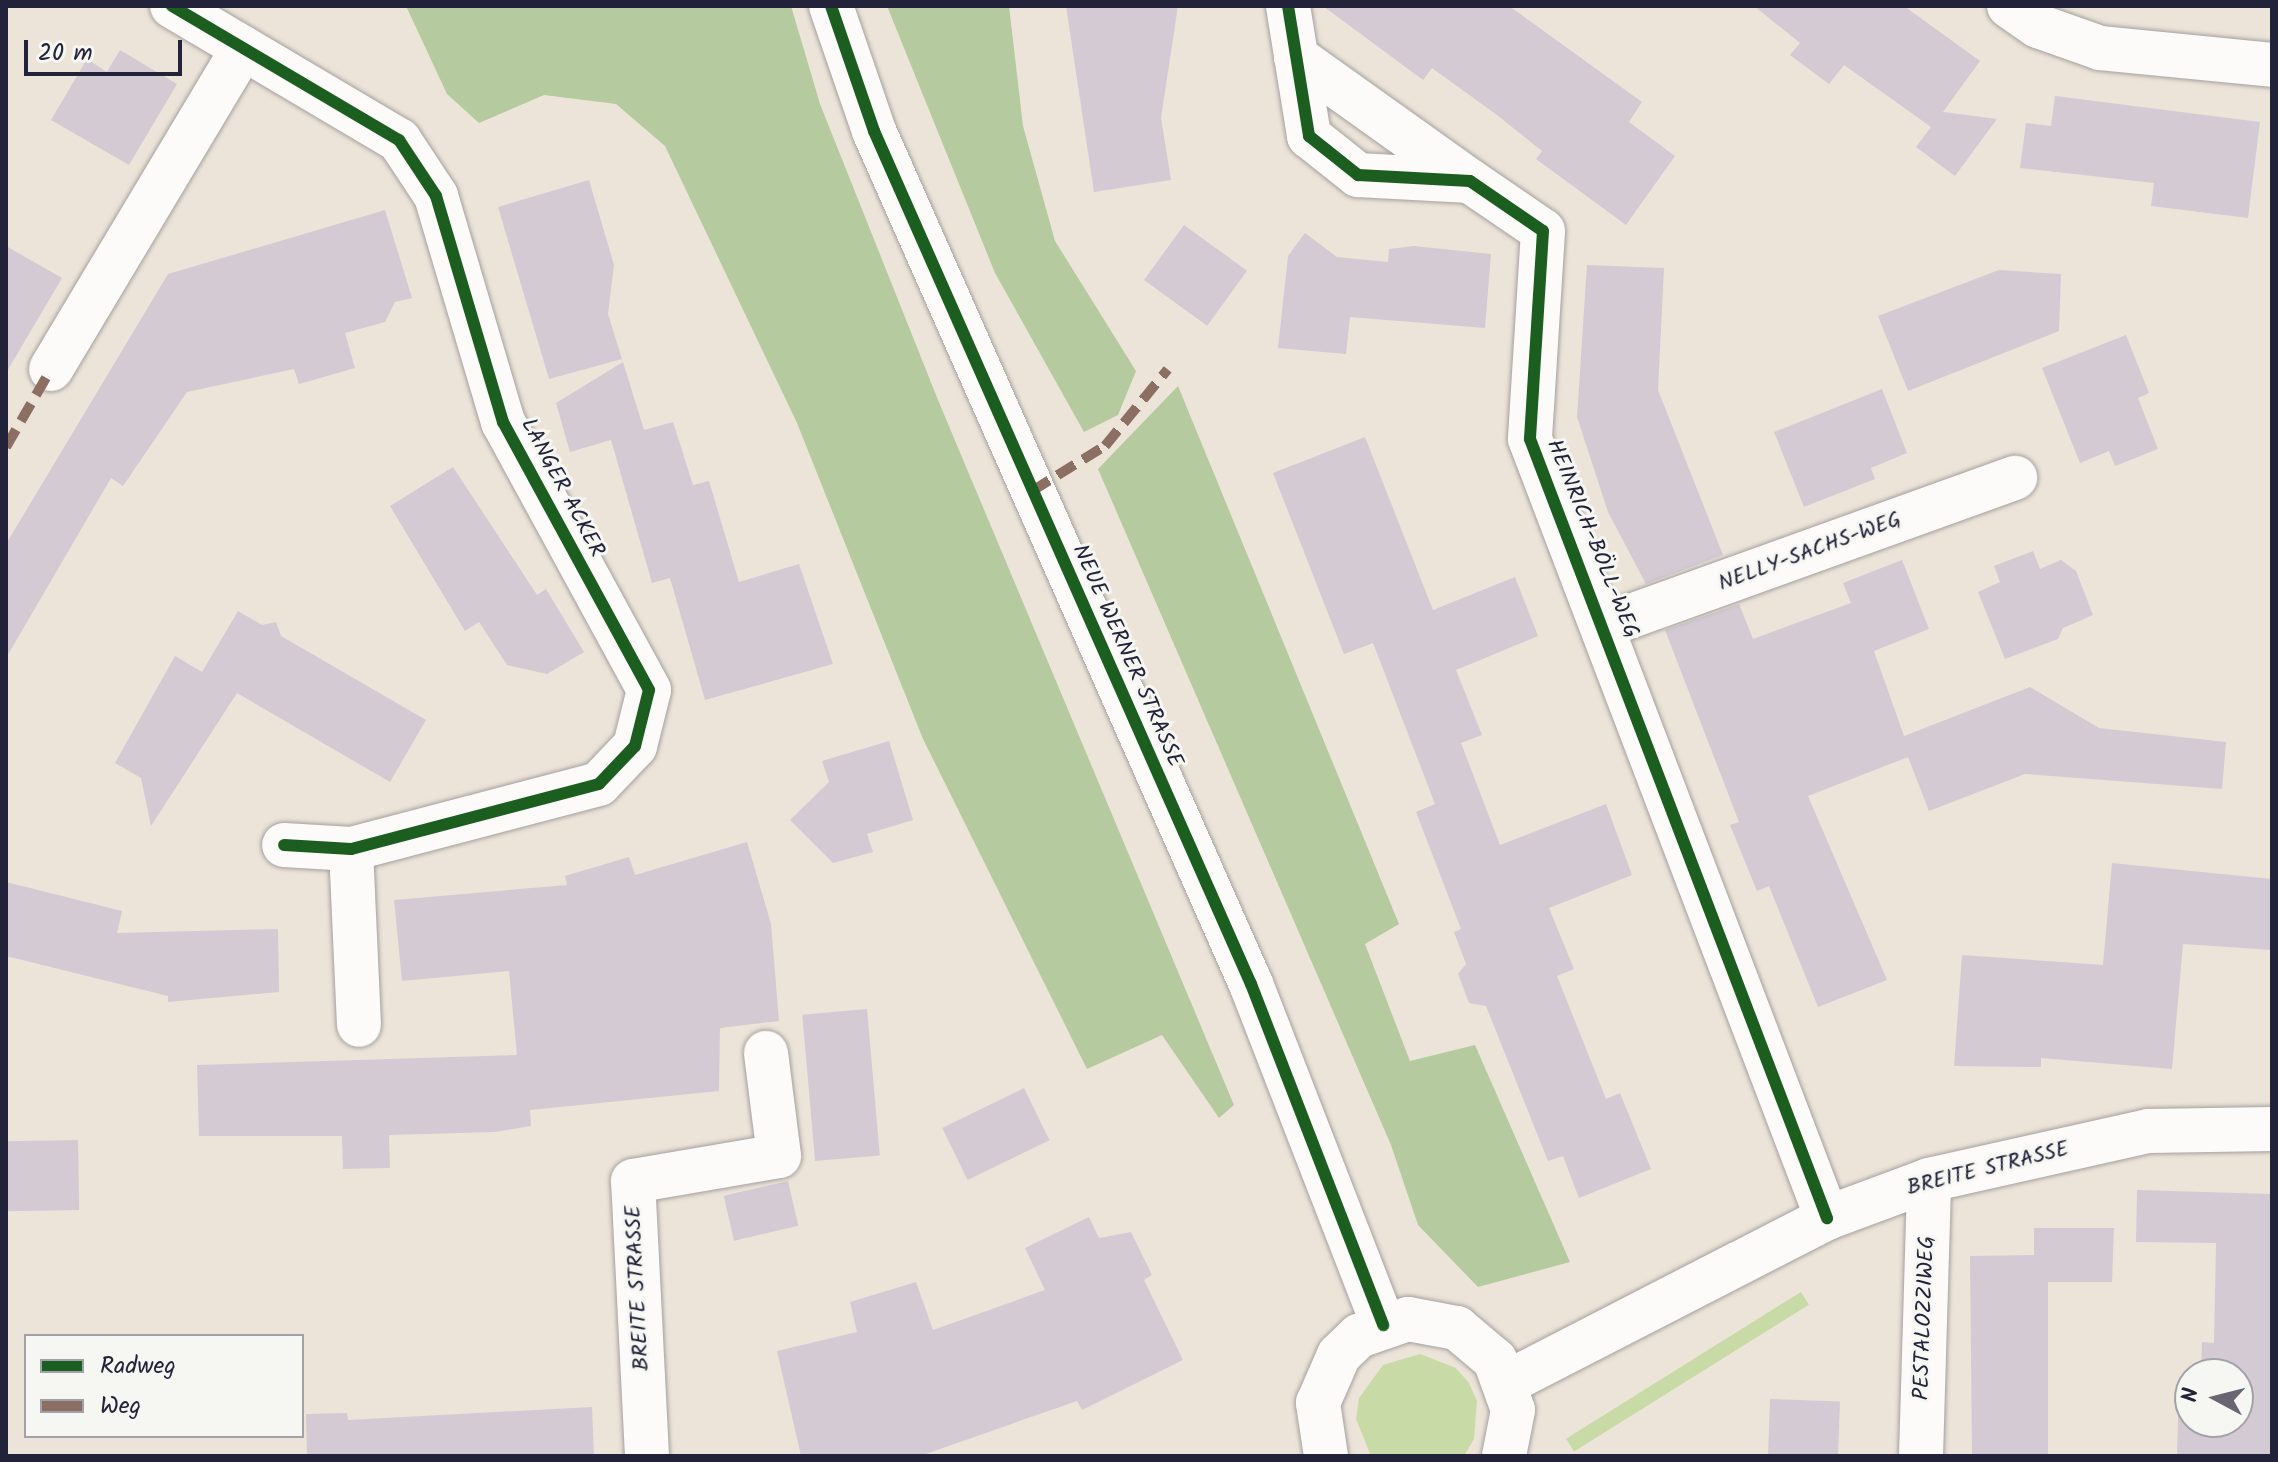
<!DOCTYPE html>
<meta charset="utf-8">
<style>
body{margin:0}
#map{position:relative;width:2278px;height:1462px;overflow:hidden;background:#ece4d9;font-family:Kalam,sans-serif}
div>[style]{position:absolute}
.green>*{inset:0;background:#c8dba7;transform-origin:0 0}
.forest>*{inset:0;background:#b5ca9e}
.building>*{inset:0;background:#d3cad4;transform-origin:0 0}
.roads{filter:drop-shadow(0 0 2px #a5a09e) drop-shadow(0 0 2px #a5a09e)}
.minor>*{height:44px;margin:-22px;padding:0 22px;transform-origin:22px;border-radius:22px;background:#fcfbf9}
.major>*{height:44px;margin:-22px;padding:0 22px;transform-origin:22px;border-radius:22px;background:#fcfbf9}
.quiet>*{height:10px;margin-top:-5px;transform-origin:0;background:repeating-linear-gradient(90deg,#8d6e63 0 20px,transparent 0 30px)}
.cycleway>*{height:12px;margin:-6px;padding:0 6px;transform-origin:6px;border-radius:6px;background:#1b5e20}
span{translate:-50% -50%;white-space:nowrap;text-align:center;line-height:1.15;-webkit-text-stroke:6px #f6f6f2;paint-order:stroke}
.street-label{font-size:22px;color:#22223b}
.frame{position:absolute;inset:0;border:8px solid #22223b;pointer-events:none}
.legend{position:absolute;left:24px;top:1334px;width:280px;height:104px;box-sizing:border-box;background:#f6f6f2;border:2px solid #a1a1a9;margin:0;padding:10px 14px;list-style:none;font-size:24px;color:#22223b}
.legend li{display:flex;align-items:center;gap:16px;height:40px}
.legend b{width:40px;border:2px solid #a1a1a9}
.north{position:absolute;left:2174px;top:1358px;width:80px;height:80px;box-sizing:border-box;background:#f6f6f2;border:2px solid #a1a1a9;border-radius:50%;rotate:277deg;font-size:22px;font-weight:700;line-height:32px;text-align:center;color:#22223b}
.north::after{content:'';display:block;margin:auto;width:28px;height:36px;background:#696672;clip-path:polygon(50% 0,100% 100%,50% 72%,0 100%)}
.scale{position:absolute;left:24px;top:40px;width:158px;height:36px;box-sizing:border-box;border:4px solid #22223b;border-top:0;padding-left:10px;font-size:24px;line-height:28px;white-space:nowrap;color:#22223b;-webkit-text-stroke:6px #f6f6f2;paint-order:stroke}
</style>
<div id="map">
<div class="green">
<div style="left:1801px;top:1292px;width:15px;height:277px;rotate:58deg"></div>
<div style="clip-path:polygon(1420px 1354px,1456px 1368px,1469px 1383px,1477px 1401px,1474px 1439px,1464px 1456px,1371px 1456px,1356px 1419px,1359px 1398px,1383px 1365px)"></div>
</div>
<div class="forest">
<div style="clip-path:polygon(406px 6px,791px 6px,820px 104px,938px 400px,1234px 1105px,1219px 1118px,1162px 1035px,1087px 1069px,923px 739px,797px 423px,665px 146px,616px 104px,544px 95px,479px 123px,447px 94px)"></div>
<div style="clip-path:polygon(887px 6px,1009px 6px,1023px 126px,1055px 241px,1136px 371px,1118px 415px,1084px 432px,995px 273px)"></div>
<div style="clip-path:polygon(1178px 386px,1399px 924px,1365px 944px,1410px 1061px,1475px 1045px,1570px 1262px,1478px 1287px,1418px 1225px,1391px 1145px,1098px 469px)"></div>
</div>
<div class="building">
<div style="clip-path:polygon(1066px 6px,1178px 6px,1161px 118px,1171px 180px,1094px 192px)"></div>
<div style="clip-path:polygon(1323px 6px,1509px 6px,1642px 102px,1629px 122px,1675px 156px,1626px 225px,1536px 159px,1542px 151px,1497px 115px,1432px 68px,1423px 80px)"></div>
<div style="clip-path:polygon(1754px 6px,1904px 6px,1980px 61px,1943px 112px,1997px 119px,1955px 176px,1916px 147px,1931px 127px,1844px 65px,1829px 84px,1790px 55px,1800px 43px)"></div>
<div style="clip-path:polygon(120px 50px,177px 84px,129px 165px,51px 120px,87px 59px,107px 72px)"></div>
<div style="clip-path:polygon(2055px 96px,2260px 122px,2248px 218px,2151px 206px,2154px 183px,2020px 168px,2026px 123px,2051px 126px)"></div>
<div style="clip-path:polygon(589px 180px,614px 265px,608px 314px,622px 359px,549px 379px,498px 207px)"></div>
<div style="clip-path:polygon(385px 210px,412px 298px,395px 302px,385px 322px,345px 333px,355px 368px,299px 384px,294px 369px,187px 392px,123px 486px,111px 478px,6px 658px,6px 544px,168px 274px)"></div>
<div style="left:1184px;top:225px;width:78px;height:68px;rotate:36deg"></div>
<div style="clip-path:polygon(1305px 233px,1337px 257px,1388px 262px,1389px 249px,1414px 246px,1491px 254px,1485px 328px,1350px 317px,1346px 354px,1278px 348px,1288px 256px)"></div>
<div style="clip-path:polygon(6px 246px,62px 278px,6px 373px)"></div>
<div style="clip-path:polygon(1587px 265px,1664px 268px,1658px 390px,1723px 555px,1646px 584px,1608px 512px,1577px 417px)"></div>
<div style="clip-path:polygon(1999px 270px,2061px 274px,2059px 331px,1908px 391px,1878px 316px)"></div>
<div style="clip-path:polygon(2126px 335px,2149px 393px,2138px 398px,2158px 449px,2115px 466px,2109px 451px,2080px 463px,2042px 368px)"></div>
<div style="clip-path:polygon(623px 362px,644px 430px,673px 422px,693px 485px,709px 481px,739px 582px,799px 564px,833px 664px,705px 700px,670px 578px,652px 583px,611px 440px,570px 452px,556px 403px)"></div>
<div style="clip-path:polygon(1882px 389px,1907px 453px,1871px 468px,1875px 479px,1804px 507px,1774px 432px)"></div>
<div style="clip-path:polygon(1365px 437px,1433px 610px,1515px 577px,1538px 636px,1456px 670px,1482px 735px,1461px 743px,1500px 845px,1606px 804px,1632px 875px,1549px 908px,1574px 969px,1557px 976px,1606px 1099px,1620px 1093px,1651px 1169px,1579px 1198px,1563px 1156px,1548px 1161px,1486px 1006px,1469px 1003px,1458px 974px,1466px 964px,1454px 932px,1461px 929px,1416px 812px,1435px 804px,1373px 643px,1344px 654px,1273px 473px)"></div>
<div style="clip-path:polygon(453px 467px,537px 595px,546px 589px,584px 652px,547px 674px,507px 665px,479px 622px,465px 631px,390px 506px)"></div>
<div style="clip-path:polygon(2033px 551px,2040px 569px,2061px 560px,2076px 571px,2093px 615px,2063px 628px,2058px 639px,2005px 659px,1978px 592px,2000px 582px,1994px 566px)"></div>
<div style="clip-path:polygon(1902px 560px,1929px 629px,1874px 651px,1904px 736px,2030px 687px,2099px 728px,2226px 742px,2222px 789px,2025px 774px,1929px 811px,1908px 757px,1808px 796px,1887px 980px,1818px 1007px,1769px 886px,1757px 891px,1730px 825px,1739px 822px,1665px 630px,1739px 604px,1753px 639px,1851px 603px,1843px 583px)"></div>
<div style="clip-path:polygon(238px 611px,262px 625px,276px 622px,281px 636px,426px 720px,390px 782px,237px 693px,151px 826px,141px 778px,115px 763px,175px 656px,202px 672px)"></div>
<div style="clip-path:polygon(889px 741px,913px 820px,867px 834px,873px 852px,833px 863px,790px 820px,829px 782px,822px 761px)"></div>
<div style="clip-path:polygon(747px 842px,771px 924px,779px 1021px,720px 1028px,719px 1091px,530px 1110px,531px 1126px,494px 1132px,389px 1135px,390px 1168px,343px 1169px,342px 1136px,199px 1136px,197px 1065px,517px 1055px,509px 971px,402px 981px,394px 900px,567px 885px,565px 876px,629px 857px,635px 875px)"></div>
<div style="clip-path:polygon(2112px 863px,2272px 879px,2272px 950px,2183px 944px,2172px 1069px,2041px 1058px,2041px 1067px,1954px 1066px,1962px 955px,2103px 965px)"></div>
<div style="clip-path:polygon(6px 882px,122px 911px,117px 933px,278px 929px,279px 992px,168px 1002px,168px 996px,6px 956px)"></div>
<div style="left:867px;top:1009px;width:147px;height:65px;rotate:85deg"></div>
<div style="left:1024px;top:1088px;width:58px;height:91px;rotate:64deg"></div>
<div style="left:78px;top:1140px;width:70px;height:72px;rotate:89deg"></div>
<div style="left:788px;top:1181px;width:46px;height:66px;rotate:77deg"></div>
<div style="clip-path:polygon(2137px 1190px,2272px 1194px,2272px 1456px,2177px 1456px,2179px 1386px,2190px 1386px,2190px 1422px,2238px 1422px,2238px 1374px,2201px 1374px,2202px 1342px,2214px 1343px,2216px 1243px,2136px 1242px)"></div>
<div style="clip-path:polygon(1089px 1217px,1099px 1238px,1131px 1232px,1152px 1275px,1144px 1280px,1183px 1360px,1082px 1410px,1077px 1401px,920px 1456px,801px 1456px,777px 1351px,857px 1332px,850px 1302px,916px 1282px,933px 1330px,1045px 1290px,1025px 1248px)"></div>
<div style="clip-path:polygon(2034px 1228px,2114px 1228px,2112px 1282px,2048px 1282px,2048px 1456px,1972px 1456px,1970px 1256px,2034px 1255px)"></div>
<div style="left:1770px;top:1399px;width:70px;height:57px;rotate:2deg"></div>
<div style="clip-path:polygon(592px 1407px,594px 1456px,307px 1456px,306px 1414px,347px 1413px,348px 1420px)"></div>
</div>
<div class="roads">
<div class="minor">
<div style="left:172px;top:6px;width:264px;rotate:30.6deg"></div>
<div style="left:399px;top:140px;width:67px;rotate:56.5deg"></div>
<div style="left:436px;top:196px;width:236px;rotate:73.5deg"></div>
<div style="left:503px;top:422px;width:305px;rotate:61.4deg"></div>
<div style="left:649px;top:690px;width:58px;rotate:104deg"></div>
<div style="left:635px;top:746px;width:52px;rotate:133.5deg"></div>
<div style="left:599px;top:784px;width:256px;rotate:165.3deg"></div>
<div style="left:351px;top:849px;width:67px;rotate:-176.6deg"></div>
<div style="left:1288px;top:6px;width:132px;rotate:80.8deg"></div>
<div style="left:1309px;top:136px;width:63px;rotate:38.5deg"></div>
<div style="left:1358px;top:175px;width:112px;rotate:3.1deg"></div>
<div style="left:1470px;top:181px;width:88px;rotate:34.4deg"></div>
<div style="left:1543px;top:231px;width:208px;rotate:93.6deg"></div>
<div style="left:1530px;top:439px;width:834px;rotate:69.13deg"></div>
<div style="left:2009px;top:6px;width:35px;rotate:35deg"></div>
<div style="left:2038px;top:26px;width:66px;rotate:19.5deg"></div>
<div style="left:2100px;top:48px;width:173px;rotate:5.6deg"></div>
<div style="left:1296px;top:57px;width:214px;rotate:35.5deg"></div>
<div style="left:51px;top:369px;width:374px;rotate:-59.1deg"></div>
<div style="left:1606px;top:625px;width:435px;rotate:-19.8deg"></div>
<div style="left:351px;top:849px;width:176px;rotate:87.4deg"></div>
<div style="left:1506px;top:1383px;width:361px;rotate:-27.2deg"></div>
<div style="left:1827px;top:1218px;width:109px;rotate:-20.4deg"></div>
<div style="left:1929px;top:1180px;width:224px;rotate:-12.6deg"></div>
<div style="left:2148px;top:1131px;width:124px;rotate:-0.9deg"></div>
<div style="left:647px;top:1456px;width:275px;rotate:-92.9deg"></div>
<div style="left:633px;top:1181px;width:148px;rotate:-9.7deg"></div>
<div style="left:779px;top:1156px;width:104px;rotate:-97.2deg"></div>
<div style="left:1921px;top:1456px;width:276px;rotate:-88.3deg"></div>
</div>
<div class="major">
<div style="left:831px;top:6px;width:132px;rotate:71deg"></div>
<div style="left:874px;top:131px;width:933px;rotate:66.16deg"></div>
<div style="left:1251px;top:984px;width:366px;rotate:68.8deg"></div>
<div style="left:1326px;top:1456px;width:54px;rotate:-98.6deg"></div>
<div style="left:1318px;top:1403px;width:52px;rotate:-66.4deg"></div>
<div style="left:1339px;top:1355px;width:28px;rotate:-44deg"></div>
<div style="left:1359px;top:1336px;width:52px;rotate:-19.1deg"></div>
<div style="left:1408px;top:1319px;width:50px;rotate:10.4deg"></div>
<div style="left:1457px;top:1328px;width:50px;rotate:40.1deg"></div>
<div style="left:1495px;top:1360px;width:53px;rotate:70.2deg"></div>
<div style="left:1513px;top:1410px;width:47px;rotate:101.1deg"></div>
</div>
</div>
<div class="quiet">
<div style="left:6px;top:447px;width:90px;rotate:-60deg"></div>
<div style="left:1032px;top:491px;width:86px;rotate:-31.7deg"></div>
<div style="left:1105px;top:446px;width:99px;rotate:-50.7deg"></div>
</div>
<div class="cycleway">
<div style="left:172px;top:6px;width:264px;rotate:30.6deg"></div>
<div style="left:399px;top:140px;width:67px;rotate:56.5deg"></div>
<div style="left:436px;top:196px;width:236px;rotate:73.5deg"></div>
<div style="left:503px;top:422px;width:305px;rotate:61.4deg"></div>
<div style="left:649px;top:690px;width:58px;rotate:104deg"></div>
<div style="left:635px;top:746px;width:52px;rotate:133.5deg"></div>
<div style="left:599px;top:784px;width:256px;rotate:165.3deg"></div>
<div style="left:351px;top:849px;width:67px;rotate:-176.6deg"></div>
<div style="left:831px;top:6px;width:132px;rotate:71deg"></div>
<div style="left:874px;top:131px;width:933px;rotate:66.16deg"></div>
<div style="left:1251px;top:984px;width:366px;rotate:68.8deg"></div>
<div style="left:1288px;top:6px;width:132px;rotate:80.8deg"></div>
<div style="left:1309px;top:136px;width:63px;rotate:38.5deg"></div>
<div style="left:1358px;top:175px;width:112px;rotate:3.1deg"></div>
<div style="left:1470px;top:181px;width:88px;rotate:34.4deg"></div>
<div style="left:1543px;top:231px;width:208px;rotate:93.6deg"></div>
<div style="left:1530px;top:439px;width:834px;rotate:69.13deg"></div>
</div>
<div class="street-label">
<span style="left:562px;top:488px;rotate:62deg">LANGER ACKER</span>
<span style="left:1592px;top:539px;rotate:68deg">HEINRICH-BÖLL-WEG</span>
<span style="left:1810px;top:552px;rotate:-20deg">NELLY-SACHS-WEG</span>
<span style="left:1127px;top:656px;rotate:66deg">NEUE WERNER STRASSE</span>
<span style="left:1988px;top:1169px;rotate:-14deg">BREITE STRASSE</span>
<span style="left:638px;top:1288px;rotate:-93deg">BREITE STRASSE</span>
<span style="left:1925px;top:1318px;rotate:-88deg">PESTALOZZIWEG</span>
</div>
<div class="frame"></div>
<ul class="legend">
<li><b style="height:10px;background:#1b5e20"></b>Radweg</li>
<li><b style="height:10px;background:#8d6e63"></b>Weg</li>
</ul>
<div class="north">N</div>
<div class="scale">20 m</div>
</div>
